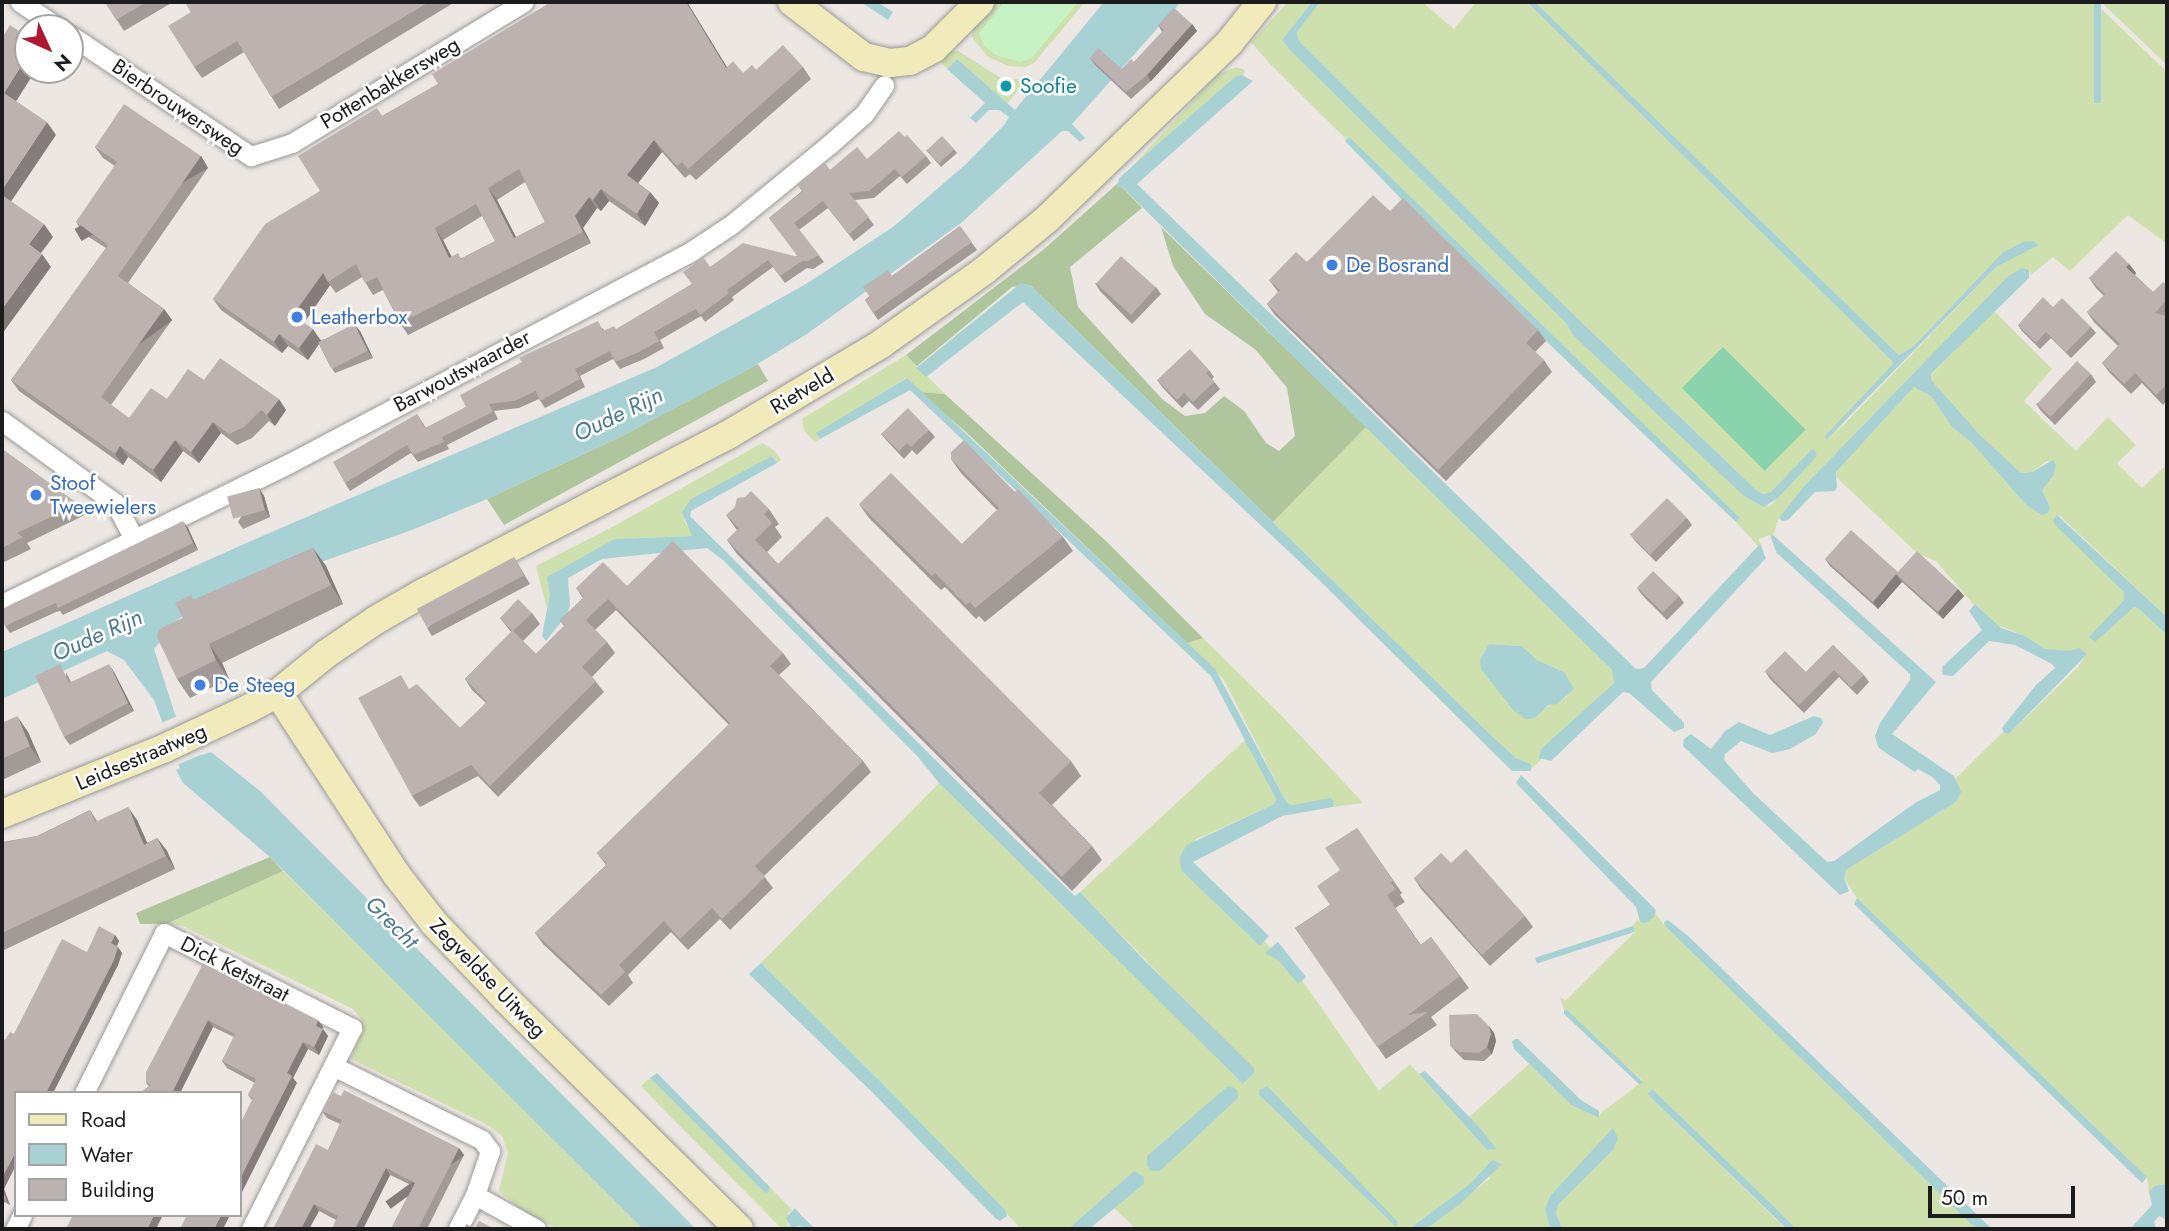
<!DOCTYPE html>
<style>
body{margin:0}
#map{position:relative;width:2169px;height:1231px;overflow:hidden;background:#ece7e2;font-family:Jost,sans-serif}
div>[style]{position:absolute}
.grass>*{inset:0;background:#cee0ae}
.forest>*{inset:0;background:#afc69c}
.park>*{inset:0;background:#c7f2c4}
.pitch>*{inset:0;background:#89d2ab;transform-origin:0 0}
.water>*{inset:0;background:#a8d1d4;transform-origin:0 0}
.pier>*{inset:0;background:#ece7e2;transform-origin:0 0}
.roads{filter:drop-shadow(0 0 2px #999) drop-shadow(0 0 2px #999)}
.street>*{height:19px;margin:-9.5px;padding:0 9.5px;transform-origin:9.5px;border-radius:9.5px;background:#fff}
.secondary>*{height:28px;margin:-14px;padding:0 14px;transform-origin:14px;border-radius:14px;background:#f1ebbc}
.wall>*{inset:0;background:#a29a97}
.shaded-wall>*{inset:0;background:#847d7b;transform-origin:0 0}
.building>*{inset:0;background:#bcb3b0;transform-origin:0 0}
.dots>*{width:19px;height:19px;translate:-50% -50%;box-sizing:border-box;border:4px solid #fff;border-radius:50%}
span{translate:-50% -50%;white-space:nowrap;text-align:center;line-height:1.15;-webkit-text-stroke:5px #fff;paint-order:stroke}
.street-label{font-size:21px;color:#1c1c1c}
.culture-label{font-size:21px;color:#0d838f}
.left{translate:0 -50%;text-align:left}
.shop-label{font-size:21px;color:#366cbe}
.water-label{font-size:23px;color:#4e7991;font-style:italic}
.frame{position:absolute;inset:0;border:4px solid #1c1c1c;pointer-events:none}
.legend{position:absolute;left:14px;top:1091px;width:228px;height:126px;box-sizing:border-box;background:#fff;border:2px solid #a4a4a4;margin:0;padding:9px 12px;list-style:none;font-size:21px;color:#1c1c1c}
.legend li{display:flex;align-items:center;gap:14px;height:35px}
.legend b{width:35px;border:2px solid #a4a4a4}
.north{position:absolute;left:14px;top:14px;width:70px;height:70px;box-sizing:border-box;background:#fff;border:2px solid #a4a4a4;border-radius:50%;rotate:135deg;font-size:19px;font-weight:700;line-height:28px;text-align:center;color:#1c1c1c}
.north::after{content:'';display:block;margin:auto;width:24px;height:32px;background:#af182f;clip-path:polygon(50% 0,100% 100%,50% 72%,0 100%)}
.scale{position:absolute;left:1928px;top:1186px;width:147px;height:32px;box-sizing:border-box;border:4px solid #1c1c1c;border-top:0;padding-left:9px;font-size:21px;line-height:24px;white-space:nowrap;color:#1c1c1c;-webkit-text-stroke:5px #fff;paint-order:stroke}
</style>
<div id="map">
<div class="grass">
<div style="clip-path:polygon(993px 2px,1085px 2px,1034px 63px,1025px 67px,1008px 66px,987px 56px,972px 37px,973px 26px)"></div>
<div style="clip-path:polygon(1288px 2px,1312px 2px,1282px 40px,1565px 322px,1574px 336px,1769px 507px,1817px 456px,1815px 450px,1811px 450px,1771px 492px,1763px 494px,1755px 489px,1543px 285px,1299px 41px,1297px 32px,1320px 2px,1422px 2px,1454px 29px,1476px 2px,1527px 2px,1892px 361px,1893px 364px,1830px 439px,1996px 267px,2021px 252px,2036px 249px,2002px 253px,1914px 346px,1899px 355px,1535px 2px,2094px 2px,2167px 72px,2167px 244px,2128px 215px,2070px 271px,2053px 257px,2031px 275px,2029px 270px,2008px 276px,1805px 485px,1779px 518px,1773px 535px,1758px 546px,1736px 522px,1739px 518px,1370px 157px,1349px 137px,1346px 139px,1270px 64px,1251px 42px)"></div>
<div style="clip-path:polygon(2101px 2px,2167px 2px,2167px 65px)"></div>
<div style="clip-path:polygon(958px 51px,1001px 78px,1026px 80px,1007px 104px,957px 59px,947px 69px,940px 61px,948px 52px)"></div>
<div style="clip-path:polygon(1236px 67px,1245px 70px,1243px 76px,1236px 76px,1129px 170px,1217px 75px)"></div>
<div style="clip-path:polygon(1994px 311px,2052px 369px,2024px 401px,2076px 451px,2108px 417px,2136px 445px,2117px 463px,2142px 488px,2164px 467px,2167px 470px,2167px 617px,2060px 516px,2055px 517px,2054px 523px,2124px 591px,2124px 600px,2089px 638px,2134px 607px,2139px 609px,2167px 635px,2167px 1184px,2154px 1186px,2149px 1192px,2147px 1177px,1857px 898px,1844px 878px,1846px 870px,1956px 802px,1956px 778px,2003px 732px,2009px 734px,2078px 667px,2086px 654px,2045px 649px,2025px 636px,1995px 624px,1977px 605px,1974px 605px,1936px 561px,1917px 553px,1837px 478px,1836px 472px,1914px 387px,1919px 388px,1931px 396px,1952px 427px,1971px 442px,2027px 506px,2042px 515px,2048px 513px,2050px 506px,2042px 490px,2054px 475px,2056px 465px,2047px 461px,2032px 472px,2021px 473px,1980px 435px,1931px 381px,1931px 375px)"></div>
<div style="clip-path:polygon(906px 355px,945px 394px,919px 392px,906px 378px,817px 435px,820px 439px,815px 442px,804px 431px,802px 419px)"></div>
<div style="clip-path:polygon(evenodd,1366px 427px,1612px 670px,1614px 683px,1541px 749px,1541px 760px,1531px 769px,1531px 764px,1516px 758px,1495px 739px,1273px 522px,1366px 427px,1489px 644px,1522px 646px,1537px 660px,1564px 672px,1567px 697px,1542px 709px,1535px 718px,1507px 703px,1480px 659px,1489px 644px)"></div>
<div style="clip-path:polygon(762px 443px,775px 451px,781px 460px,777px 463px,773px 456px,691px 499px,684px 521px,693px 533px,692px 536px,614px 539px,548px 577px,550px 594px,547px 609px,536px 566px,616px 525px)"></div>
<div style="clip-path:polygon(1203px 638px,1281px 715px,1363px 803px,1333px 807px,1334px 801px,1293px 805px,1287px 803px,1224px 680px,1187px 643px)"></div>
<div style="clip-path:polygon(evenodd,1246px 739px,1276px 799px,1274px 804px,1197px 839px,1180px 856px,1260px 945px,1264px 941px,1271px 948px,1266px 953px,1279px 961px,1298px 983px,1302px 980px,1379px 1091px,1410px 1064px,1487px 1150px,1496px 1148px,1469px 1117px,1529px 1064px,1571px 1105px,1599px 1118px,1601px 1113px,1643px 1081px,1564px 1010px,1560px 998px,1566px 1000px,1635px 932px,1632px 926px,1638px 920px,1640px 922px,1656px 914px,1665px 926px,1976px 1229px,1796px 1229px,1652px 1089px,1647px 1094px,1786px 1229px,1563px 1229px,1556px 1214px,1558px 1205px,1613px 1150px,1605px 1138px,1550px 1196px,1545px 1209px,1550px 1229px,1426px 1229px,1489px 1179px,1492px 1160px,1471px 1183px,1409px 1229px,1136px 1229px,1114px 1208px,1144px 1184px,1134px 1171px,1068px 1229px,1021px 1229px,880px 1081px,761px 963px,939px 783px,1243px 1084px,1254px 1073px,1080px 892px,1246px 739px,1267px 1086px,1397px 1222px,1396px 1227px,1259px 1095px,1260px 1090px,1267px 1086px)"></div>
<div style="clip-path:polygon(283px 871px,473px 1058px,643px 1229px,558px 1229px,522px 1211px,499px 1191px,508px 1153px,502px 1136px,488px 1125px,351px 1059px,362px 1030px,360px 1017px,353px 1009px,183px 926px,166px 924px)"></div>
<div style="clip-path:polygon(650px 1078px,765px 1193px,770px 1187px,792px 1210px,788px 1213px,788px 1225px,792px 1229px,782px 1229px,659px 1105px,641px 1086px)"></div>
</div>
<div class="forest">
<div style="clip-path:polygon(1118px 183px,1117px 186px,1121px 186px,1142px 208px,1070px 267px,1078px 307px,1162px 399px,1185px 416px,1205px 413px,1224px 396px,1244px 411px,1266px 443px,1279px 451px,1295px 436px,1287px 388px,1256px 350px,1205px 314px,1173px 266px,1161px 227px,1366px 427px,1273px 522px,1030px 285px,1012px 287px,917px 366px,906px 355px,1043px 250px)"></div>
<div style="clip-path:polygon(758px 364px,768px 381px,504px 525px,487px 499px,620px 437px)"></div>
<div style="clip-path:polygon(919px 392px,945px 394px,1106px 541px,1203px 638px,1187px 643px,966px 432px)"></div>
<div style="clip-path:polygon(270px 857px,283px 871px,166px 924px,140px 924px,136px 913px)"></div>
</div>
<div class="park">
<div style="clip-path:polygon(1004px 2px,1078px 2px,1032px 58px,1021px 62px,996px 55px,984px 46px,979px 33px)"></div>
</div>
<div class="pitch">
<div style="left:1723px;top:347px;width:117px;height:58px;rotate:45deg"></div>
</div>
<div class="water">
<div style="clip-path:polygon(861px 2px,877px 2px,893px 12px,888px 20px)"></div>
<div style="clip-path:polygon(1104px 2px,1181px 2px,1072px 124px,1085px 138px,1080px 142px,1068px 131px,1062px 131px,961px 223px,807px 334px,744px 372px,620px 437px,487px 499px,412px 530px,244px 589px,180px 618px,154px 649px,175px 714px,202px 755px,211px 752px,260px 791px,696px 1229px,643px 1229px,270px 857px,183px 783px,176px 770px,180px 769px,154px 700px,124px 660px,107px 651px,2px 699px,2px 652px,260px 537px,657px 367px,806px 284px,893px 227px,966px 164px,1004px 125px,1009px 117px,999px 110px,989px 110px,976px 123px,970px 118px,985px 103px,947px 69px,957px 59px,1015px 110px)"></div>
<div style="clip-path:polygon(1312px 2px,1320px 2px,1297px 32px,1299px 41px,1543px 285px,1755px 489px,1763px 494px,1771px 492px,1811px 450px,1815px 450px,1817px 456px,1778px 498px,1764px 507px,1744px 496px,1574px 336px,1565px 322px,1289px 49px,1282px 40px)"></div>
<div style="clip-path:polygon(1527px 2px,1535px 2px,1899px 355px,1914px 346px,2002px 253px,2023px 242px,2033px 241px,2039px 245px,1996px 267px,1826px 440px,1825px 436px,1893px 364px,1892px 361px)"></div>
<div style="left:2094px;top:2px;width:7px;height:101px"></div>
<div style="clip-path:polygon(1242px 75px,1253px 81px,1137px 184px,1636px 669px,1644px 668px,1758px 546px,1773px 535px,1936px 682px,1892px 734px,1954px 776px,1961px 792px,1956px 802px,1846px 870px,1844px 878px,1849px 891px,1840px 895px,1683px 746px,1684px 739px,1691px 734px,1711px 749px,1725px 731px,1739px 722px,1770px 735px,1814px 716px,1821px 718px,1823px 722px,1816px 734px,1790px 749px,1772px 753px,1741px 741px,1725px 754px,1724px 760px,1753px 793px,1827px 862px,1834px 861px,1915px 803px,1940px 790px,1940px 785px,1932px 777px,1918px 769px,1915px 772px,1886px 753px,1878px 747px,1875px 736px,1880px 723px,1910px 680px,1910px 674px,1778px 554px,1765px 559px,1651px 682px,1652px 690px,1684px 723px,1684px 728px,1674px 732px,1629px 693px,1623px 692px,1551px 761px,1539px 758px,1541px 749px,1614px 683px,1612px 670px,1121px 186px,1118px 188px,1117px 186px,1119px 178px,1236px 76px)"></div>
<div style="clip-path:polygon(1349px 137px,1370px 157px,1740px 518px,1736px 522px,1546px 341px,1411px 209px,1345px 141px)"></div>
<div style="clip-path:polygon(2022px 268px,2029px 270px,2029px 278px,1931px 374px,1931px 380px,1980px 435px,2021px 473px,2032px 472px,2053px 460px,2056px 465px,2054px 475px,2042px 490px,2050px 507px,2048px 513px,2042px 515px,2027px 506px,1971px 442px,1952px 427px,1931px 396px,1914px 387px,1836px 472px,1837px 487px,1835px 491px,1815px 492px,1788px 520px,1782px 521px,1779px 518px,1805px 485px,2008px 276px)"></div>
<div style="clip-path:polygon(1021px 283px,1030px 285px,1495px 739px,1516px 758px,1531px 764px,1531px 771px,1512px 771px,1318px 579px,1023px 302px,926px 377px,916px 368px)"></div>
<div style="clip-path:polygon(907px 378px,1215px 669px,1287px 803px,1293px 805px,1330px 798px,1334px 801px,1333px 807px,1282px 816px,1193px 862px,1269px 936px,1260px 946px,1182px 871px,1180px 863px,1180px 856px,1187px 845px,1274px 804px,1276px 799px,1211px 676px,910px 390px,820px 439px,817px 435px,816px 433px)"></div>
<div style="clip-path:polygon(772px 456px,777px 463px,691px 511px,690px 516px,1016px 840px,1075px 896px,1080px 892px,1145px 961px,1254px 1068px,1254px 1073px,1243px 1084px,939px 783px,919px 758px,723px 560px,707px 548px,602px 559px,568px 578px,570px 606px,566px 616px,546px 641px,542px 636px,550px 594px,547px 577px,614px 539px,692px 536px,682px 512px,691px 499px)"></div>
<div style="clip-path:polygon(2057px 515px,2167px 617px,2167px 635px,2139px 609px,2134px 607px,2095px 642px,2089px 637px,2124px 600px,2124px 592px,2055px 525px,2053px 520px)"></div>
<div style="clip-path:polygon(1975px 604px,2001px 628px,2025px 636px,2045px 649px,2070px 651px,2079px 648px,2087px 654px,2009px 734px,2004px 733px,2002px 728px,2036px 685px,2055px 668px,2052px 664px,2015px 645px,1989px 641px,1953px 676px,1943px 675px,1942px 667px,1982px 630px,1969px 611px)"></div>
<div style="clip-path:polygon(1489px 644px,1522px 646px,1537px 660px,1564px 672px,1574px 689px,1557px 704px,1548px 705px,1535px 718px,1526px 719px,1514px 711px,1481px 669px,1480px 659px)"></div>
<div style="clip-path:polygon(1521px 775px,1656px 910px,1654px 917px,1646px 923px,1640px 922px,1636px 907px,1516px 783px)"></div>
<div style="clip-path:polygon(1857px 898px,2147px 1177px,2142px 1183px,1854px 904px)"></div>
<div style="clip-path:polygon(1668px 920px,1688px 936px,1992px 1229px,1976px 1229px,1665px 926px,1664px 922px)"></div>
<div style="left:1633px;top:926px;width:6px;height:103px;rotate:72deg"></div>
<div style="clip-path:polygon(1278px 942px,1306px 977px,1298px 984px,1279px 961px,1265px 953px)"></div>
<div style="clip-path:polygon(761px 963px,880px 1081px,1005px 1210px,1007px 1216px,1000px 1221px,995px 1218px,871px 1091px,749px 974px)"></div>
<div style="clip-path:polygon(1564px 1010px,1567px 1010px,1643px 1082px,1640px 1085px,1564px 1014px)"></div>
<div style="clip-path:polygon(1515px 1039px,1518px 1039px,1581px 1100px,1599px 1111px,1599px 1118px,1571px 1105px,1514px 1049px,1512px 1042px)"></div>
<div style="clip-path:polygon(1425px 1071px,1479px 1127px,1497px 1149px,1487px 1150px,1419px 1074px)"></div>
<div style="clip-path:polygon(657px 1073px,770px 1187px,768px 1192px,765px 1193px,650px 1078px)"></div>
<div style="clip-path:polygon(1228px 1086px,1237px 1089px,1238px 1098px,1160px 1171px,1151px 1171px,1147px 1166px,1147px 1156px)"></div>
<div style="clip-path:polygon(1267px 1086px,1398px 1222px,1396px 1227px,1259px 1095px,1259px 1090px)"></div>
<div style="left:1652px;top:1089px;width:201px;height:7px;rotate:44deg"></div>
<div style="clip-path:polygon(1613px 1128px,1618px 1138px,1613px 1150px,1558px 1205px,1556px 1214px,1563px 1229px,1550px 1229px,1545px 1209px,1550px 1196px)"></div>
<div style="clip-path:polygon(1492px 1160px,1502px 1164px,1460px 1204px,1426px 1229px,1409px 1229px,1471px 1183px)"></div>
<div style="clip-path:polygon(1134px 1171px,1144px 1177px,1144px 1184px,1089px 1229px,1068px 1229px)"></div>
<div style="clip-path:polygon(2167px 1184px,2167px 1220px,2159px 1216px,2154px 1222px,2156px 1229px,2130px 1229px,2152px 1205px,2149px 1192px,2154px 1186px)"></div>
<div style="clip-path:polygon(795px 1208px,801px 1215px,815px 1229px,798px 1226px,792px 1229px,786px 1218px)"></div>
</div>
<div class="pier">
<div style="left:1770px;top:535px;width:23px;height:12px;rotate:70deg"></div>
<div style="clip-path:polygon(180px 715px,207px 752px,175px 766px,159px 724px)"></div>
</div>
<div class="roads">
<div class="street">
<div style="left:20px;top:2px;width:47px;rotate:33.7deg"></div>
<div style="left:70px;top:35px;width:218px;rotate:33.8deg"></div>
<div style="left:251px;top:156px;width:43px;rotate:-17.6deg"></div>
<div style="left:292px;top:143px;width:271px;rotate:-31.3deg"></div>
<div style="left:2px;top:421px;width:140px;rotate:36deg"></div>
<div style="left:115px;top:503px;width:40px;rotate:62deg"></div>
<div style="left:2px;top:604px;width:318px;rotate:-26.1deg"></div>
<div style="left:288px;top:464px;width:451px;rotate:-27.8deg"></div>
<div style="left:687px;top:254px;width:54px;rotate:-33.7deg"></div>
<div style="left:732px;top:224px;width:127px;rotate:-39.2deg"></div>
<div style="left:830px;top:144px;width:45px;rotate:-41.4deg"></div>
<div style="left:864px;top:114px;width:35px;rotate:-55deg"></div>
<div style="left:333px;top:1066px;width:166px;rotate:26.4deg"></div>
<div style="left:482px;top:1140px;width:14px;rotate:54deg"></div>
<div style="left:490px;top:1151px;width:46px;rotate:108.8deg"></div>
<div style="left:475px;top:1195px;width:38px;rotate:117deg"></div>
<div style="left:84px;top:1093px;width:179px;rotate:-63.4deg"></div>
<div style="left:164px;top:933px;width:211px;rotate:26.8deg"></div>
<div style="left:352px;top:1028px;width:225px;rotate:116.7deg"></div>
<div style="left:475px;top:1195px;width:70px;rotate:29.1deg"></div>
<div style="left:15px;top:1229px;width:16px;rotate:-63deg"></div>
</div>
<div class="secondary">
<div style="left:792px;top:2px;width:91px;rotate:37.4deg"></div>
<div style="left:864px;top:57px;width:27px;rotate:13deg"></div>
<div style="left:890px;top:63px;width:20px;rotate:-6deg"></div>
<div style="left:910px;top:61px;width:27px;rotate:-28deg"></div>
<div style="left:934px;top:48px;width:65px;rotate:-45deg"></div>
<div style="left:278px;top:693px;width:216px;rotate:56.9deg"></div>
<div style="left:396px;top:874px;width:62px;rotate:52.2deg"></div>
<div style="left:434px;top:923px;width:105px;rotate:46.5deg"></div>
<div style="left:506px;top:999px;width:327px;rotate:44.6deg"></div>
<div style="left:2px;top:814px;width:176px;rotate:-22deg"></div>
<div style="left:165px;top:748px;width:92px;rotate:-25.2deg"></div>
<div style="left:248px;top:709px;width:34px;rotate:-28deg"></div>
<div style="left:278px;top:693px;width:62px;rotate:-39.1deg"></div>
<div style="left:326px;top:654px;width:60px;rotate:-34.2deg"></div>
<div style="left:376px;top:620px;width:54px;rotate:-29.9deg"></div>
<div style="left:423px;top:593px;width:343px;rotate:-27.4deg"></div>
<div style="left:728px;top:435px;width:178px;rotate:-30.7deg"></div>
<div style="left:881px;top:344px;width:128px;rotate:-35.4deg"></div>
<div style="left:985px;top:270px;width:80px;rotate:-39.4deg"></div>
<div style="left:1047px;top:219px;width:253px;rotate:-44deg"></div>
<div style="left:1229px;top:43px;width:53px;rotate:-51.2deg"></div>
</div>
</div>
<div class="wall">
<div style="clip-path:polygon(105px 2px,173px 2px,124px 31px)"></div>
<div style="clip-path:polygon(185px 2px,455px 2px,279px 109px,244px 52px,202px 78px,194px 67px,191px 12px)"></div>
<div style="clip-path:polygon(evenodd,551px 2px,687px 2px,727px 67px,743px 73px,756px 70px,803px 67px,811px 79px,696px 180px,690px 174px,685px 178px,662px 152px,638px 183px,650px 192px,659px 203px,645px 226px,609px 201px,601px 211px,597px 208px,583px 228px,591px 243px,408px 335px,400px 323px,383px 290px,373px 295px,362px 277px,336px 293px,330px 285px,304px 323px,321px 340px,360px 331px,373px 358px,335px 373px,330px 366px,319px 344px,308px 360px,288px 346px,282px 353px,221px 310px,213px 299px,320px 191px,382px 116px,438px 84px,551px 2px,525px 182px,545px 222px,516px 237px,497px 200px,525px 182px,551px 2px,482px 216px,495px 241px,462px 258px,451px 257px,443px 240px,482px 216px)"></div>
<div style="clip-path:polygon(1192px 24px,1197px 31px,1151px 81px,1131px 99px,1094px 64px,1090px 58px,1122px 69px,1134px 62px,1162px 32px,1158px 25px)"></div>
<div style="clip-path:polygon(905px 137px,926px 156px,931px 163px,907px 184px,900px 176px,874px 198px,855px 200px,874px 225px,854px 241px,828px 208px,799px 230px,824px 262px,813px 269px,807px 268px,785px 283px,773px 267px,732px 297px,734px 300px,705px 322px,701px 316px,660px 340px,664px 348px,644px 359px,620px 369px,613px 359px,580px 376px,585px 387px,545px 408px,539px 399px,519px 408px,494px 411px,498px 419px,447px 445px,449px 449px,418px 462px,411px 453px,350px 491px,345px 483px,417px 414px,426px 428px,466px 407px,603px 328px,604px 331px,617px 329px,692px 284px,710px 267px,798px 256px,769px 218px,802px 191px,797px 184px,830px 170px,867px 159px)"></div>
<div style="clip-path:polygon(95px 147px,201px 156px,208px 168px,128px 283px,164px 309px,172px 320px,111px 405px,129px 418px,204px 380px,286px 410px,275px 426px,269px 421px,252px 438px,237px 445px,221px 433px,199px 463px,183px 451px,161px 482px,128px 457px,123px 465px,19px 391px,11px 380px,106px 248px,84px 234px,76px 222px,115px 166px,103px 158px)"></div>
<div style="clip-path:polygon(954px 149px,957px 153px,941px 167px,926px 150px)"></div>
<div style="clip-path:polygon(1390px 211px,1538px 330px,1546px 341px,1535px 352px,1544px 360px,1552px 372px,1446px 481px,1275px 315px,1267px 304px,1278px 292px,1269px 280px,1307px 262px)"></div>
<div style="clip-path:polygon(960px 226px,977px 250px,878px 320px,865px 300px,892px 276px)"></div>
<div style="clip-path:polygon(2129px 264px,2136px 273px,2135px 275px,2153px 292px,2167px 286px,2167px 400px,2163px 405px,2142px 383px,2131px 394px,2109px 372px,2102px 363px,2118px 346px,2094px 322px,2087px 312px,2104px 296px,2096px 288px,2089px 278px)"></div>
<div style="clip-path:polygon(1095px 283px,1156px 287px,1161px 294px,1132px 324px,1100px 291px)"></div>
<div style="clip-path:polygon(2053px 307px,2091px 327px,2096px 333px,2071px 358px,2051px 338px,2040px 349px,2022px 331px,2018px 325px)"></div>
<div style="clip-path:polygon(1209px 370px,1214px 377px,1212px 379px,1220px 389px,1198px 410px,1189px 401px,1182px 408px,1163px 388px,1157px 380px)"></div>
<div style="clip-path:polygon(2091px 374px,2096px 382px,2055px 425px,2041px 411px,2036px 404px)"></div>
<div style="clip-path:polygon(929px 430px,935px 437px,917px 455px,912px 450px,904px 459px,887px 441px,881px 434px)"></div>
<div style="clip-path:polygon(2px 449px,78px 504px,85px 515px,27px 543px,31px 549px,2px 563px)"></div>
<div style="clip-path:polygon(951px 459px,1015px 492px,1063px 537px,1073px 551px,985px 622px,979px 616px,976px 619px,945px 587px,941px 590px,869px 518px,859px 504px,962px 544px,997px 510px,961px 473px)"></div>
<div style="clip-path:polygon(259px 488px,264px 496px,270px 517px,243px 529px,238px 522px)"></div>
<div style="clip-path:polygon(769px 509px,779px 524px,775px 527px,782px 537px,767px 552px,778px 564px,1071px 761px,1081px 776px,1052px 805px,1092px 846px,1102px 860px,1072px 891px,737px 554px,727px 540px,737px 530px,726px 515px)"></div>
<div style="clip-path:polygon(1687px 518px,1692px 525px,1656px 562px,1636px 542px,1630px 534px)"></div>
<div style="clip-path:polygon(188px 528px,198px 550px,63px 615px,60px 611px,56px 612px,10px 633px,5px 626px)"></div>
<div style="clip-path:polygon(313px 548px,326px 566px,343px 604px,222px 663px,229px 679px,190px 698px,177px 679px,183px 618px,194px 600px)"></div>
<div style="clip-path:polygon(514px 557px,530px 584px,432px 636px,427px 628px)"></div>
<div style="clip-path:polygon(1825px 559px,1898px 572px,1958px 589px,1964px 596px,1943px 619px,1902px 582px,1878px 609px,1830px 566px)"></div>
<div style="clip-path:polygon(627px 586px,783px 653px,791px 664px,779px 675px,863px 761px,871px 772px,764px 876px,773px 888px,730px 930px,720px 919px,688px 950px,671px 932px,628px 975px,633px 983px,609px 1006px,543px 944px,535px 933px,606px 865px,597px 853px,729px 725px,616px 610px,595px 630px,607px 642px,615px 653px,592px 677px,604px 692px,498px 797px,478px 776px,420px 807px,412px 796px,410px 688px,460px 728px,486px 703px,472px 690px,465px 679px,511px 632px,500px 618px,532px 613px,540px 624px,523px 641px,536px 654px,564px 626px,560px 620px,583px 598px,576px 588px)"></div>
<div style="clip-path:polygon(1637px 588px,1679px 596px,1684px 603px,1667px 620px,1642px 595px)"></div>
<div style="clip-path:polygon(1833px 645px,1864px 675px,1869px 682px,1857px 695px,1839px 677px,1804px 713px,1770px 679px,1765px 671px,1806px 672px)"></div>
<div style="clip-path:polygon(66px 672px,71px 682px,114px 672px,134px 711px,70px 745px,64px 737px)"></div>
<div style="clip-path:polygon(2px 723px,28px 732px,41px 762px,2px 780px)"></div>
<div style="clip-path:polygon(90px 810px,97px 821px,137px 820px,147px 843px,157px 838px,167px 851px,175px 869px,2px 951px,2px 840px,3px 842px,37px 836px)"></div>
<div style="clip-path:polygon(1357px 828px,1402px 893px,1400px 895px,1405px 902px,1395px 908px,1421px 945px,1431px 937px,1469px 988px,1431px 1017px,1437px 1025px,1386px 1059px,1295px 928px,1330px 905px)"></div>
<div style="clip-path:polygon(1451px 863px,1525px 916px,1533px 927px,1490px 966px,1421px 889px,1414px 878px)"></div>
<div style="clip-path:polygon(115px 935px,119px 941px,117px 946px,122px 953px,118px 965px,53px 1093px,16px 1093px,6px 1184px,4px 1189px,10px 1205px,2px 1201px,2px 1039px,5px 1040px,14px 1034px,87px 952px)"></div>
<div style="clip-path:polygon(204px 962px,323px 1027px,323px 1029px,328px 1036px,319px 1055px,308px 1049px,293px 1078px,297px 1083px,252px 1100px,248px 1095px,255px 1083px,227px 1068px,222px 1061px,234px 1037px,213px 1027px,180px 1093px,140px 1093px,149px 1086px,146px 1083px)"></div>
<div style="clip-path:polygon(1494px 1033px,1496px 1041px,1492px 1054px,1484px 1061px,1464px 1060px,1456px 1052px,1450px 1045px)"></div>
<div style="clip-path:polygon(322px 1111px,464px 1155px,427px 1229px,391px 1229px,413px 1186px,390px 1175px,363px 1229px,332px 1229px,336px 1220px,319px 1211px,309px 1229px,273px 1229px,328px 1150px,340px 1124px,327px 1118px)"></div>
</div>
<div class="shaded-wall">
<div style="clip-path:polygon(686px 2px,687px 2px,734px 79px,726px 68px)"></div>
<div style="clip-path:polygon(1192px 24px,1197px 31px,1151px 81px,1147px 75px)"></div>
<div style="clip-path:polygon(28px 55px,28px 70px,36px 70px,13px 106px,4px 93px)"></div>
<div style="clip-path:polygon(47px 122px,56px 135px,8px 206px,2px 197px,2px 190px)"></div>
<div style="clip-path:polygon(654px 140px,662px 152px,635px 187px,627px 175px)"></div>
<div style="left:201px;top:156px;width:14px;height:146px;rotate:60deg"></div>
<div style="clip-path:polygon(488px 188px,497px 200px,522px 249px,514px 238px)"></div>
<div style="clip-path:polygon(601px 189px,609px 201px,601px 211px,593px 200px)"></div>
<div style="clip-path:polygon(650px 192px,659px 203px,645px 226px,637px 214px)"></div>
<div style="clip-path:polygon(589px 197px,597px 208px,583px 228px,591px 243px,583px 232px,575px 216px)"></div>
<div style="clip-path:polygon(44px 224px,53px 237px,38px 257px,29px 244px)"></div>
<div style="clip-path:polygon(435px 228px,443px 240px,458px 269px,449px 258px)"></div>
<div style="clip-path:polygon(42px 254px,51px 267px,2px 334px,2px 309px)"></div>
<div style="clip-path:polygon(2129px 264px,2136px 273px,2133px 277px,2126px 267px)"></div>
<div style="clip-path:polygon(323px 273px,330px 285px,301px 327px,293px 315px)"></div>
<div style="left:164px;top:309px;width:14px;height:108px;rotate:54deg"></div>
<div style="clip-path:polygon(354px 324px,360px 331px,373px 358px,368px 351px)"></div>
<div style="clip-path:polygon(313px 329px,321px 341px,308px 360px,299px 348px)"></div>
<div style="clip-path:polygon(279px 334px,288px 346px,282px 353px,274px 342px)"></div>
<div style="clip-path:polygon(279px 399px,286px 410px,275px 426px,267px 415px)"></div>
<div style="clip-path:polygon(213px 422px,221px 433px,199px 463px,191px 452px)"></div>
<div style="clip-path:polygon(175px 440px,183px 451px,161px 482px,153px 470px)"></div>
<div style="clip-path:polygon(120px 446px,128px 457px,123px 465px,115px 454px)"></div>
<div style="clip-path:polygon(259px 488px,264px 496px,270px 517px,265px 510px)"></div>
<div style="clip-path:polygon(183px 521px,188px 528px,198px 550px,193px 543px)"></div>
<div style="clip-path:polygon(313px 548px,326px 566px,343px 604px,331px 585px)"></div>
<div style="clip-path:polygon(1896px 574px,1902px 582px,1878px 609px,1873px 602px)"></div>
<div style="clip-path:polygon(1958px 589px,1964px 596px,1943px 619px,1938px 612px)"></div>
<div style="clip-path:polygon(209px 644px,222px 663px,229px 679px,216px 660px)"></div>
<div style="clip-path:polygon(109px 664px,114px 672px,134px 711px,128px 703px)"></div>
<div style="clip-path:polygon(17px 716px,28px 732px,41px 762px,30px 746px)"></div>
<div style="clip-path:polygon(128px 807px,137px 820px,154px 858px,144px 845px)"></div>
<div style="clip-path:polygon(157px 838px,167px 851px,175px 869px,166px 856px)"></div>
<div style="clip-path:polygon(115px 935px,119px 941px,115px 949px,111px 943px)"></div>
<div style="clip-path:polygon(118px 947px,122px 953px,118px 965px,53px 1093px,46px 1093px)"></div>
<div style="clip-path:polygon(208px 1020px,213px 1027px,180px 1093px,172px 1093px)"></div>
<div style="clip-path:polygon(318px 1020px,323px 1027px,321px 1033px,316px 1026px)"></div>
<div style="clip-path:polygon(1489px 1026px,1494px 1033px,1496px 1041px,1492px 1054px,1487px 1047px)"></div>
<div style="clip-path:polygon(323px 1029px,328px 1036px,319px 1055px,314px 1047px)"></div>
<div style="clip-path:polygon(303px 1042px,308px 1049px,293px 1078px,297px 1083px,240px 1196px,240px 1179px,287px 1073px)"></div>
<div style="left:459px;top:1148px;width:9px;height:91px;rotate:54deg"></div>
<div style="clip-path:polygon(16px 1151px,16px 1165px,4px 1189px,10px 1205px,6px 1200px,2px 1188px,2px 1178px)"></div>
<div style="clip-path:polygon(386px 1168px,390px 1175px,363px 1229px,355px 1229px)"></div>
<div style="clip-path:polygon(314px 1204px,319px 1211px,309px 1229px,301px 1229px)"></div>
<div style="clip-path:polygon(154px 1215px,163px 1215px,156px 1229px,147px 1229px)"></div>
<div style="clip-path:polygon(221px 1215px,230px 1215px,223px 1229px,214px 1229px)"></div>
</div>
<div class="building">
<div style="clip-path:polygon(105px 2px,147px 2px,116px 20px)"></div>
<div style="clip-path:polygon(185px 2px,429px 2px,271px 97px,237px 41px,194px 67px,168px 26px,191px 12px)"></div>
<div style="clip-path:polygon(evenodd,551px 2px,686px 2px,726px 68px,733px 61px,743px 73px,752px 65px,756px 70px,783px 45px,803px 67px,688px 169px,682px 162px,677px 166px,654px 140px,627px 175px,650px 192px,637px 214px,601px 189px,593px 200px,589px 197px,575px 216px,583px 232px,400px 323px,377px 277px,365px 283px,356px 264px,328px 282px,323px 273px,293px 315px,313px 329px,299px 348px,279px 334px,274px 342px,213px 299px,265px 224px,320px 191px,298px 156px,377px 108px,382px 116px,438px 84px,432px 74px,551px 2px,519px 169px,545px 222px,514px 238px,488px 188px,519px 169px,551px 2px,476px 204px,495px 241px,461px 259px,458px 253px,449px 258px,435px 228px,476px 204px)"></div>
<div style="clip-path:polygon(1174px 8px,1192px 24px,1147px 75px,1126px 92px,1090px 58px,1098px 48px,1122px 69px,1131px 59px,1134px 62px,1164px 30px,1158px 25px)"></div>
<div style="clip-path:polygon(10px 25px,28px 37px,28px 55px,4px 93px,47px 122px,2px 190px,2px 38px)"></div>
<div style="clip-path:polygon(124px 104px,201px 156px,118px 276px,164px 309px,101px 397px,129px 418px,151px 388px,167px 399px,188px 369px,204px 380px,220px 358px,279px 399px,267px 415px,261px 410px,244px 427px,229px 434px,213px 422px,191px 452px,175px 440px,153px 470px,120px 446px,115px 454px,11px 380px,108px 245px,76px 222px,117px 162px,95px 147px)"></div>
<div style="clip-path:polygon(899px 131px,905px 137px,907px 135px,926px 156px,902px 177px,895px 169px,869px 191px,849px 193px,869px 217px,849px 234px,823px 201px,794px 223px,819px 255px,808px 261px,802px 261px,780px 276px,768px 260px,727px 290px,729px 293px,700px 315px,696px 309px,654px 332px,659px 341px,639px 352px,615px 362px,610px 351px,575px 369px,580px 379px,540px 401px,536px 391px,514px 401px,489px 404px,493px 412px,442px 437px,444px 442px,413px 455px,407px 445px,345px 483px,333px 462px,417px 414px,425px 428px,466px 407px,460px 395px,522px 362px,519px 358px,538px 349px,598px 321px,603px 331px,614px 326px,616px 329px,692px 284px,683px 272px,703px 257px,710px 267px,743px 243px,798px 257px,769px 218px,803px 191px,797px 184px,824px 162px,830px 170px,857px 147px,867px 159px)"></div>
<div style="left:942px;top:136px;width:18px;height:21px;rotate:47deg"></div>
<div style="clip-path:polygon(2px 195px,44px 224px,29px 244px,42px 254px,2px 309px)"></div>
<div style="clip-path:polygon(1373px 195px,1390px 211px,1403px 198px,1538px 330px,1526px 343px,1544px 360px,1438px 470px,1267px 304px,1280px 290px,1269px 280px,1296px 252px,1307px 262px)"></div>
<div style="clip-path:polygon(960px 226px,972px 242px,873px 313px,865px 300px,870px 297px,863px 287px,888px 270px,892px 276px)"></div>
<div style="clip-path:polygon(2116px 251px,2129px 264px,2126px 267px,2153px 292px,2163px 282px,2167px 286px,2167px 300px,2155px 313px,2167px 316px,2167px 384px,2156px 395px,2135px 373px,2124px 384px,2102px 363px,2120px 344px,2087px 312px,2105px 294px,2089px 278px)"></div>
<div style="left:1121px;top:256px;width:47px;height:37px;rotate:42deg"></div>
<div style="clip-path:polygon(2043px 297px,2053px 307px,2062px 298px,2091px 327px,2066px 352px,2046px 332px,2036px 343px,2018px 325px)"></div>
<div style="left:354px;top:324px;width:30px;height:40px;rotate:63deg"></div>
<div style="clip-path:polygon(1190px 349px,1209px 370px,1206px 373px,1214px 382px,1193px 402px,1184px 393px,1177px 400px,1157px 380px)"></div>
<div style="left:2077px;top:361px;width:19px;height:59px;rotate:43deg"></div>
<div style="clip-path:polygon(908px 408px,929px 430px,911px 447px,907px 443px,899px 451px,881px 434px)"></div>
<div style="clip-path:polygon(964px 440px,1015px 492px,1018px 489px,1063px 537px,975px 608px,970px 602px,966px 605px,935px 573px,932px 576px,859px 504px,891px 473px,962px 544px,999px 508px,951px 459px,951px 452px)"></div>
<div style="clip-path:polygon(2px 449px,78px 504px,17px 533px,23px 537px,2px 548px)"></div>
<div style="left:259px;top:488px;width:23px;height:33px;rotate:75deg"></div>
<div style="clip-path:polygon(751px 491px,769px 509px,764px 514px,772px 523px,755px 540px,778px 564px,827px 516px,1071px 761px,1039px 793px,1092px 846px,1062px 877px,727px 540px,739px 528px,726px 515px,735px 507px,737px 498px,745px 497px)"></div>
<div style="left:1667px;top:498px;width:28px;height:52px;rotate:45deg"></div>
<div style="clip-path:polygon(183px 521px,193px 543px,58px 608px,56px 603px,51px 605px,5px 626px,2px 619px,2px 609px)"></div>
<div style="clip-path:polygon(1851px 530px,1898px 572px,1917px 551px,1958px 589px,1938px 612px,1896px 574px,1873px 602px,1825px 559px)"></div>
<div style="clip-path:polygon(673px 541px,783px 653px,770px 666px,863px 761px,755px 866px,765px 877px,722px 919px,712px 908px,680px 939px,664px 921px,619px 965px,625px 972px,601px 995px,535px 933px,607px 864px,597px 853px,730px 723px,608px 599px,586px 620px,607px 642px,582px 667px,596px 681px,490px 786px,471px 765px,412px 796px,358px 698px,401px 675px,409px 689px,417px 684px,460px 728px,487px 702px,465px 679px,512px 631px,500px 618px,518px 599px,532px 613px,513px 631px,536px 654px,565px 625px,560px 620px,584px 597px,576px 588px,603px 562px,627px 586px)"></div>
<div style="clip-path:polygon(313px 548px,331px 585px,209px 644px,216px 660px,177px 679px,157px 637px,159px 629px,183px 618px,175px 603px,191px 595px,193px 600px)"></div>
<div style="left:514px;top:557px;width:21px;height:110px;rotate:62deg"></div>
<div style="left:1653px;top:571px;width:36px;height:23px;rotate:44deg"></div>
<div style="clip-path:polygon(1833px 645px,1864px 675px,1851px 687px,1834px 670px,1799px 705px,1765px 671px,1785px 651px,1806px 672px)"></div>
<div style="clip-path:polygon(60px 664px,69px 683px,109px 664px,128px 703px,64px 737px,35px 676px)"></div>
<div style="clip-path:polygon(17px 716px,30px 746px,2px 759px,2px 723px)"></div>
<div style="clip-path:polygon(128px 807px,144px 845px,157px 838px,166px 856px,2px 933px,2px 841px,3px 843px,37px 836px,90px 810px,95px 822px)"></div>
<div style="clip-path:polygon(1357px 828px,1393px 881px,1391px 883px,1396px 889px,1387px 895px,1420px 945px,1431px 937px,1460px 976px,1408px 1015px,1428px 1012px,1377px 1047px,1295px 928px,1330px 905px,1317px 886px,1340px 870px,1325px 848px)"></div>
<div style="clip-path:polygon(1466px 849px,1525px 916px,1482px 955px,1414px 878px,1441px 853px,1451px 863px)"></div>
<div style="clip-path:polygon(99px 926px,115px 935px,111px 943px,118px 947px,114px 960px,46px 1093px,16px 1093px,16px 1151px,2px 1178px,2px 1039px,5px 1040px,10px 1032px,14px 1034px,62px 939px,87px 952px)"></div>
<div style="clip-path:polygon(204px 962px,318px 1020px,316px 1026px,323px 1029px,314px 1047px,303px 1042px,287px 1073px,292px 1076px,240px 1179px,240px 1124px,253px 1098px,248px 1095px,256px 1079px,222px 1061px,235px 1034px,208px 1020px,172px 1093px,167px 1093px,163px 1091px,162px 1093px,140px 1093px,151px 1085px,146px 1083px,146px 1072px)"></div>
<div style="clip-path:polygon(1477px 1014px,1489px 1026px,1491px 1034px,1487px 1047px,1479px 1053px,1459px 1052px,1450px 1045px,1449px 1015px)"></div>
<div style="clip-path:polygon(344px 1090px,459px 1148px,418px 1229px,391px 1229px,415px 1183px,386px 1168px,355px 1229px,332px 1229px,338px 1216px,314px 1204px,301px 1229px,273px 1229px,316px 1144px,328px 1150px,342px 1120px,322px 1111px,332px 1092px,341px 1096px)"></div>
<div style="clip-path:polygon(2px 1188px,6px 1200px,2px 1198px)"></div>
<div style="clip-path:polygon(73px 1215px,154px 1215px,147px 1229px,66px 1229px)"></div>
<div style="clip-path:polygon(187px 1215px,221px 1215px,214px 1229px,180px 1229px)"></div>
<div style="clip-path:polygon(479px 1221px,495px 1229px,464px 1229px,466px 1224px,475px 1228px)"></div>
</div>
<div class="dots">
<div style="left:1006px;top:86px;background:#0f9aa8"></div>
<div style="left:1332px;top:265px;background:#3f7fe0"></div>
<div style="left:297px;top:317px;background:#3f7fe0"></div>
<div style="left:36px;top:495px;background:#3f7fe0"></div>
<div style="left:200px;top:685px;background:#3f7fe0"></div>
</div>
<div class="street-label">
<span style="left:390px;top:83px;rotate:-31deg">Pottenbakkersweg</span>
<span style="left:178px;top:107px;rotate:34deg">Bierbrouwersweg</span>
<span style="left:462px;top:371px;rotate:-28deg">Barwoutswaarder</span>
<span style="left:802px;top:391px;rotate:-31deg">Rietveld</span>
<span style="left:141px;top:757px;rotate:-23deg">Leidsestraatweg</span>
<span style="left:235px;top:969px;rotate:27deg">Dick Ketstraat</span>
<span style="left:488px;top:978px;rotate:46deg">Zegveldse Uitweg</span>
</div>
<div class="culture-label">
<span class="left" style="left:1020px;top:86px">Soofie</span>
</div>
<div class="shop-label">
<span class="left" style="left:1346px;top:265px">De Bosrand</span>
<span class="left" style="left:311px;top:317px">Leatherbox</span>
<span class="left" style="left:50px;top:495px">Stoof<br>Tweewielers</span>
<span class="left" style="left:214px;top:685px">De Steeg</span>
</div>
<div class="water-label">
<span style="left:618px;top:414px;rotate:-26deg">Oude Rijn</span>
<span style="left:97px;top:635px;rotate:-24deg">Oude Rijn</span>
<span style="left:392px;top:922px;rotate:45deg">Grecht</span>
</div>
<div class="frame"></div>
<ul class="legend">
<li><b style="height:9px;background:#f1ebbc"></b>Road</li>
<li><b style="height:19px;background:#a8d1d4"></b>Water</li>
<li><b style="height:19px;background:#bcb3b0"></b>Building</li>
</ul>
<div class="north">N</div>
<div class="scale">50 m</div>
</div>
